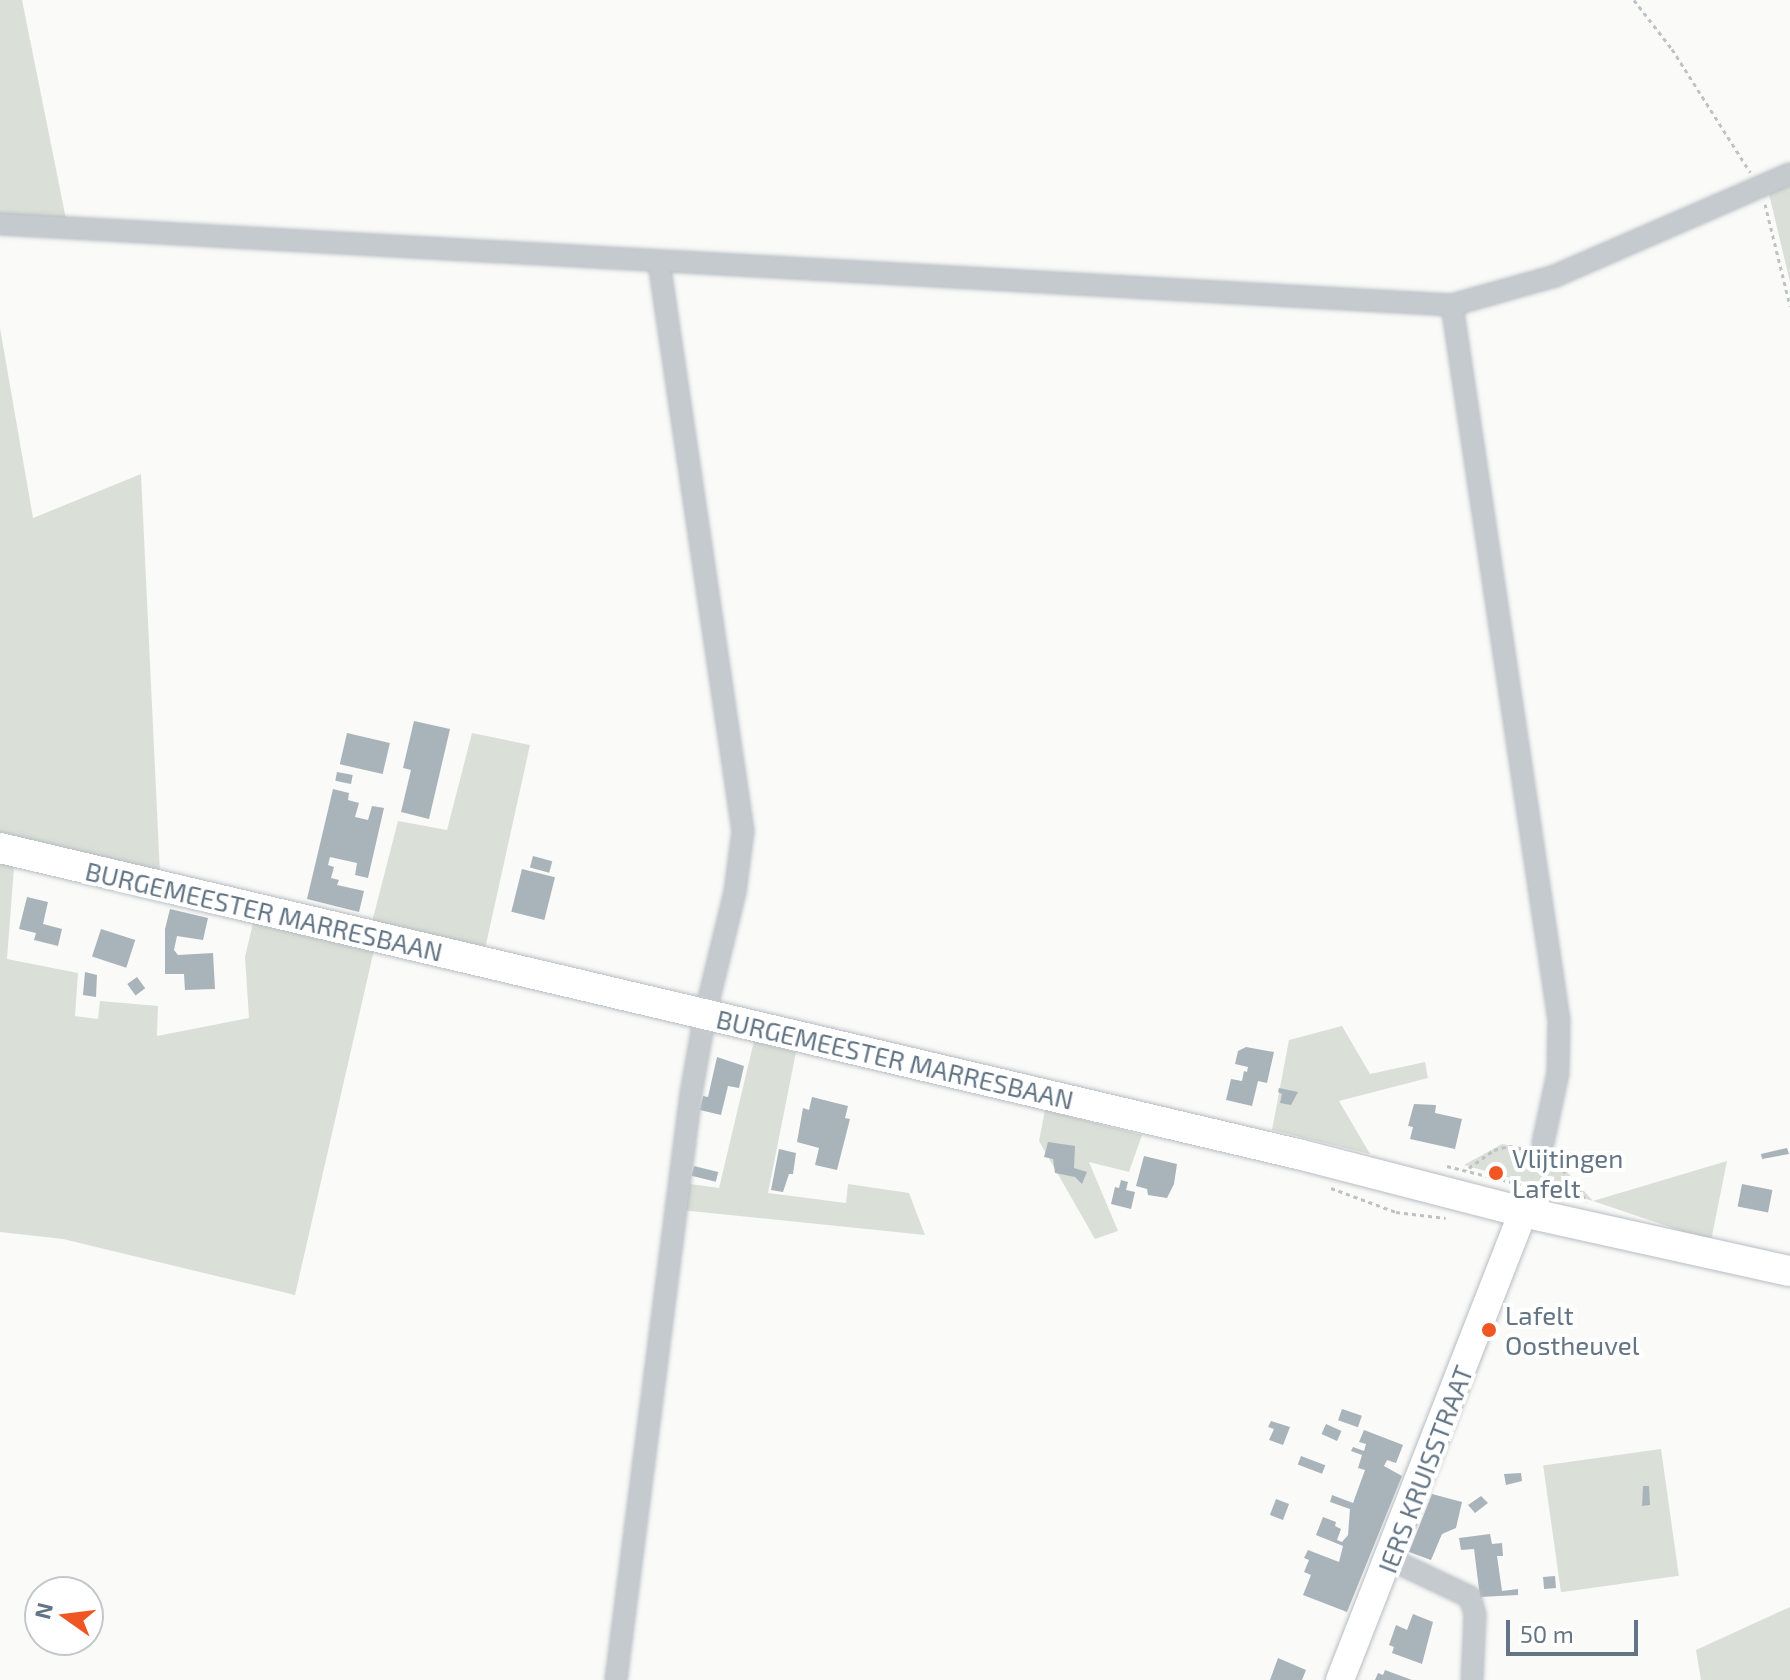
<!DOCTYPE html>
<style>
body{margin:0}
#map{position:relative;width:1790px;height:1680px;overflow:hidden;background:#fafaf8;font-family:"Exo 2",sans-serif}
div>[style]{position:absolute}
.green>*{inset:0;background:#dae0d7;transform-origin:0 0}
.building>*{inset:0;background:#a9b3ba;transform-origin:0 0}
.path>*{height:3px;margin-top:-1.5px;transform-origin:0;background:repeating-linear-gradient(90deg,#bfc2c5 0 4px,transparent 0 8px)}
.roads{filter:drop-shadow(0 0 2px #b7bdc3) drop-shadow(0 0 2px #b7bdc3)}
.street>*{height:20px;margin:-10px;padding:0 10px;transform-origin:10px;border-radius:10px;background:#c5cace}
.secondary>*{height:28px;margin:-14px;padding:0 14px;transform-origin:14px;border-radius:14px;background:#fff}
.primary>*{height:30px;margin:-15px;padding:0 15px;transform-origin:15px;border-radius:15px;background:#fff}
.dots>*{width:22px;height:22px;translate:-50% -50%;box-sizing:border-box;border:4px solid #fff;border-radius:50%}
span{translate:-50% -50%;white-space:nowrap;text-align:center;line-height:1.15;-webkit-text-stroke:8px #fff;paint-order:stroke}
.street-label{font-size:26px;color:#637585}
.poi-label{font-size:26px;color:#637585}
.left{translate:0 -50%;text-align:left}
.north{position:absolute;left:24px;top:1576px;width:80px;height:80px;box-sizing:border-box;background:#fff;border:2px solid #c1c8ce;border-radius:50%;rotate:284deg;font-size:22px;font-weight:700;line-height:32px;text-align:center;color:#637585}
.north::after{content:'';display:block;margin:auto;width:28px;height:36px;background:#ef5623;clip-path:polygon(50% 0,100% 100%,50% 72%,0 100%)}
.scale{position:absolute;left:1506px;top:1620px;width:132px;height:36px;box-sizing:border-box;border:4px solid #637585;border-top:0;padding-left:10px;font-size:24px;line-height:28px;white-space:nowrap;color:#637585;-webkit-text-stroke:6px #fff;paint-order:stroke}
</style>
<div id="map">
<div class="green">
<div style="clip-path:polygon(0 0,22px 0,66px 219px,0 216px)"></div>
<div style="clip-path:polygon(1790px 180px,1790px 282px,1769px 194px,1772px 188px)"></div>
<div style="clip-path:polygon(0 328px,33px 518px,141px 474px,160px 874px,0 835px)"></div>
<div style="clip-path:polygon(472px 733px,530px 745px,485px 949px,372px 922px,398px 821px,447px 830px)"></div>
<div style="clip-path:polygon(0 863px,14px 867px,7px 959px,78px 973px,75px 1016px,98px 1019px,100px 1001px,158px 1006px,157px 1036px,249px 1018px,245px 957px,253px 923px,374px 950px,295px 1295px,63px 1239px,0 1232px)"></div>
<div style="clip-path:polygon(1342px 1026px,1370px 1074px,1425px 1062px,1428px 1078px,1339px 1101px,1370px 1154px,1272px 1130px,1289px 1040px)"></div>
<div style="clip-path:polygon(754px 1041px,796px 1052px,768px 1193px,846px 1203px,848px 1184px,909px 1193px,925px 1235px,680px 1210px,683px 1183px,719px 1188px)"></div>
<div style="clip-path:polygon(1045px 1110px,1142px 1135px,1129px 1172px,1089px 1162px,1118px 1231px,1095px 1239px,1039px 1141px)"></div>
<div style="clip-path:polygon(1502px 1144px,1551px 1154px,1593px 1201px,1727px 1161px,1711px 1241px,1593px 1201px,1464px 1165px)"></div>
<div style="left:1661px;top:1449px;width:128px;height:119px;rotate:82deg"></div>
<div style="clip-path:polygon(1790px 1607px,1790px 1680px,1701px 1680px,1696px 1650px)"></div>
</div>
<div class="building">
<div style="clip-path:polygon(414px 721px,450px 729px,429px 819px,401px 812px,411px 770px,403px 768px)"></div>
<div style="left:347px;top:733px;width:44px;height:32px;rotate:13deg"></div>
<div style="left:337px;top:772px;width:16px;height:9px;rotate:11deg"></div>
<div style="clip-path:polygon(333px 789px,349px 793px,348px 800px,359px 803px,355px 817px,368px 820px,372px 806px,384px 808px,368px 878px,355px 875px,357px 863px,330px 857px,328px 865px,334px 867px,331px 878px,339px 880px,337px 885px,364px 891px,359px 912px,307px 899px)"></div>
<div style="left:533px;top:856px;width:20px;height:12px;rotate:15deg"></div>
<div style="left:522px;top:869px;width:34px;height:44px;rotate:14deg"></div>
<div style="clip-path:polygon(27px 897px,48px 902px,43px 924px,62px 929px,58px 946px,34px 940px,36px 933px,19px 929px)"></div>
<div style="clip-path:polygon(170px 909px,208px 918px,203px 940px,177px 936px,174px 950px,178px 955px,213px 953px,215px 989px,185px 990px,184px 974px,165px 974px,165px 929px)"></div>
<div style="left:101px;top:929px;width:36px;height:29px;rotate:18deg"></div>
<div style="clip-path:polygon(85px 972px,97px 975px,96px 997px,83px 995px)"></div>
<div style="left:137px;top:977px;width:14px;height:12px;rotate:54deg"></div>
<div style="clip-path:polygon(1246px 1047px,1274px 1052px,1267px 1083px,1258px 1081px,1252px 1106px,1226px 1100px,1231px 1079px,1242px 1081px,1244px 1071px,1247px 1072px,1248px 1067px,1235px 1064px,1238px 1051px)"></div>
<div style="clip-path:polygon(717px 1057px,744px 1066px,739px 1088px,728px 1086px,721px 1115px,700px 1110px,703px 1096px,708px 1097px)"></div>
<div style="clip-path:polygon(1279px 1088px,1298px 1092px,1291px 1105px,1280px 1103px,1282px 1094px,1278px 1092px)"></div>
<div style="clip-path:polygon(812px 1097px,848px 1106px,845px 1118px,850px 1119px,837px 1170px,815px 1165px,819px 1148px,797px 1142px,803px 1108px,809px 1110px)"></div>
<div style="clip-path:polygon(1414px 1104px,1436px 1105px,1435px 1113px,1462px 1119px,1455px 1149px,1410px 1139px,1413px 1127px,1408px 1126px)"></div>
<div style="clip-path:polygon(1048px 1142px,1075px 1146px,1074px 1168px,1087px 1172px,1082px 1184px,1075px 1177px,1055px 1173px,1053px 1159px,1044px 1157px)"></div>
<div style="clip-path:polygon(1787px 1148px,1789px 1154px,1762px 1159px,1761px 1154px)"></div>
<div style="clip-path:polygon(779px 1149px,796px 1153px,793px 1174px,789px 1174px,783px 1192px,771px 1190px)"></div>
<div style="clip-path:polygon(1144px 1156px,1177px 1164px,1174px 1184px,1167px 1198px,1148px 1195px,1147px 1189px,1136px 1186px)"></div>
<div style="left:694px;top:1166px;width:25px;height:10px;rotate:14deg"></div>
<div style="clip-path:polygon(1121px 1180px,1128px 1182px,1126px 1190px,1135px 1192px,1131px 1209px,1111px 1204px,1115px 1187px,1119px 1188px)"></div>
<div style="left:1742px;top:1184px;width:31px;height:23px;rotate:11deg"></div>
<div style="left:1342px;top:1409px;width:21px;height:12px;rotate:19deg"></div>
<div style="clip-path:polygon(1271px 1421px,1290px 1427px,1283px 1445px,1269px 1440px,1274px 1429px,1268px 1427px)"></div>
<div style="left:1326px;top:1424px;width:17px;height:11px;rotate:24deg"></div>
<div style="clip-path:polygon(1364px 1430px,1403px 1445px,1396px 1463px,1387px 1460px,1384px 1466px,1402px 1476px,1347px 1612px,1303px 1595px,1311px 1575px,1304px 1572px,1309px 1560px,1304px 1558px,1308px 1550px,1339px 1562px,1343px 1546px,1316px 1535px,1323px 1517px,1336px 1522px,1335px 1526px,1341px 1529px,1337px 1540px,1342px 1542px,1348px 1535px,1350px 1509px,1330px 1502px,1332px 1495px,1353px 1503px,1365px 1470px,1358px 1468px,1362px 1455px,1351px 1451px,1353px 1447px,1364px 1451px,1366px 1444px,1359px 1442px)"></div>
<div style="left:1301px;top:1456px;width:26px;height:9px;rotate:21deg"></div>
<div style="clip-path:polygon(1521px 1473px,1522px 1481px,1506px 1485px,1504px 1474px)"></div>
<div style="clip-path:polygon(1643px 1486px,1649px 1486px,1650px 1505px,1642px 1506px)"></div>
<div style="clip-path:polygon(1432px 1494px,1462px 1502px,1456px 1528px,1442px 1534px,1431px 1560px,1409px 1552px)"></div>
<div style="clip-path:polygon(1481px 1496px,1488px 1503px,1475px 1513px,1468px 1505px)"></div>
<div style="left:1276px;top:1499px;width:14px;height:17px;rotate:21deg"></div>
<div style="clip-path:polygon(1490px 1534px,1492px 1544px,1502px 1543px,1503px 1556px,1497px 1556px,1502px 1591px,1518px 1589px,1518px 1595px,1480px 1597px,1474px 1549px,1461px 1550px,1459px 1538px)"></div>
<div style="left:1555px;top:1576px;width:12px;height:12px;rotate:85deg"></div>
<div style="clip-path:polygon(1413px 1614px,1433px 1622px,1422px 1664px,1392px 1653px,1394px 1647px,1389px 1645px,1396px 1625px,1407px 1630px)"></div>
<div style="clip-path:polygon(1278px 1658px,1306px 1670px,1302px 1680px,1270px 1680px)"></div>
<div style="clip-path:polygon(1385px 1670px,1412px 1680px,1375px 1680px,1378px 1673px,1383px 1675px)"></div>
</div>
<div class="path">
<div style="left:1634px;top:0;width:62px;rotate:52.2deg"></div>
<div style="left:1672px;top:49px;width:146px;rotate:57.6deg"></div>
<div style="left:1765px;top:204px;width:105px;rotate:76.2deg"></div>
<div style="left:1553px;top:1157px;width:56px;rotate:52.3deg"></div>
<div style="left:1447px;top:1166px;width:132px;rotate:14deg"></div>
<div style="left:1469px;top:1168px;width:31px;rotate:-36deg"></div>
<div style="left:1494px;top:1150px;width:16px;rotate:-15deg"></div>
<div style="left:1509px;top:1146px;width:17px;rotate:10deg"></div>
<div style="left:1331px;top:1188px;width:69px;rotate:20.3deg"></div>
<div style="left:1396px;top:1212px;width:50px;rotate:6.8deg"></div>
</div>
<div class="roads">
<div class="street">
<div style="left:0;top:224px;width:1454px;rotate:3.19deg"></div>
<div style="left:1452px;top:305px;width:107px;rotate:-15.7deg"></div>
<div style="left:1555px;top:276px;width:256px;rotate:-23.5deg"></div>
<div style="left:1452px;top:305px;width:723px;rotate:81.49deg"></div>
<div style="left:1559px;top:1020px;width:53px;rotate:91.1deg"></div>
<div style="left:1558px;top:1073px;width:72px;rotate:102.1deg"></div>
<div style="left:1390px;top:1559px;width:89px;rotate:25.4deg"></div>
<div style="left:1470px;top:1597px;width:19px;rotate:74deg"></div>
<div style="left:1475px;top:1615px;width:65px;rotate:92.6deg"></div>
<div style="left:616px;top:1680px;width:591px;rotate:-82.71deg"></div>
<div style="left:691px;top:1094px;width:80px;rotate:-80deg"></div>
<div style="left:705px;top:1015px;width:127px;rotate:-76.3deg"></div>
<div style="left:735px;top:892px;width:62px;rotate:-82.5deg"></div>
<div style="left:743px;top:831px;width:575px;rotate:-98.4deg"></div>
</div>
<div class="secondary">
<div style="left:1340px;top:1680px;width:503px;rotate:-68.64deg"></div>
</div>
<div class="primary">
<div style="left:0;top:848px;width:1334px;rotate:13.27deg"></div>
<div style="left:1298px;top:1154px;width:232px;rotate:14.5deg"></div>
<div style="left:1523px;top:1212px;width:273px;rotate:12.5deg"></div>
</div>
</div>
<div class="dots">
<div style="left:1496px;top:1173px;background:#ef5623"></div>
<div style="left:1489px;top:1330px;background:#ef5623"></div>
</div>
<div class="street-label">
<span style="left:264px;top:911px;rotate:13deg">BURGEMEESTER MARRESBAAN</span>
<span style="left:895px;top:1059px;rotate:13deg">BURGEMEESTER MARRESBAAN</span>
<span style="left:1425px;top:1469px;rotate:-69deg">IERS KRUISSTRAAT</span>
</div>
<div class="poi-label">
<span class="left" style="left:1512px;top:1173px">Vlijtingen<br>Lafelt</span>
<span class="left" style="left:1505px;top:1330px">Lafelt<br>Oostheuvel</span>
</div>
<div class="north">N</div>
<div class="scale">50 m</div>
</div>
